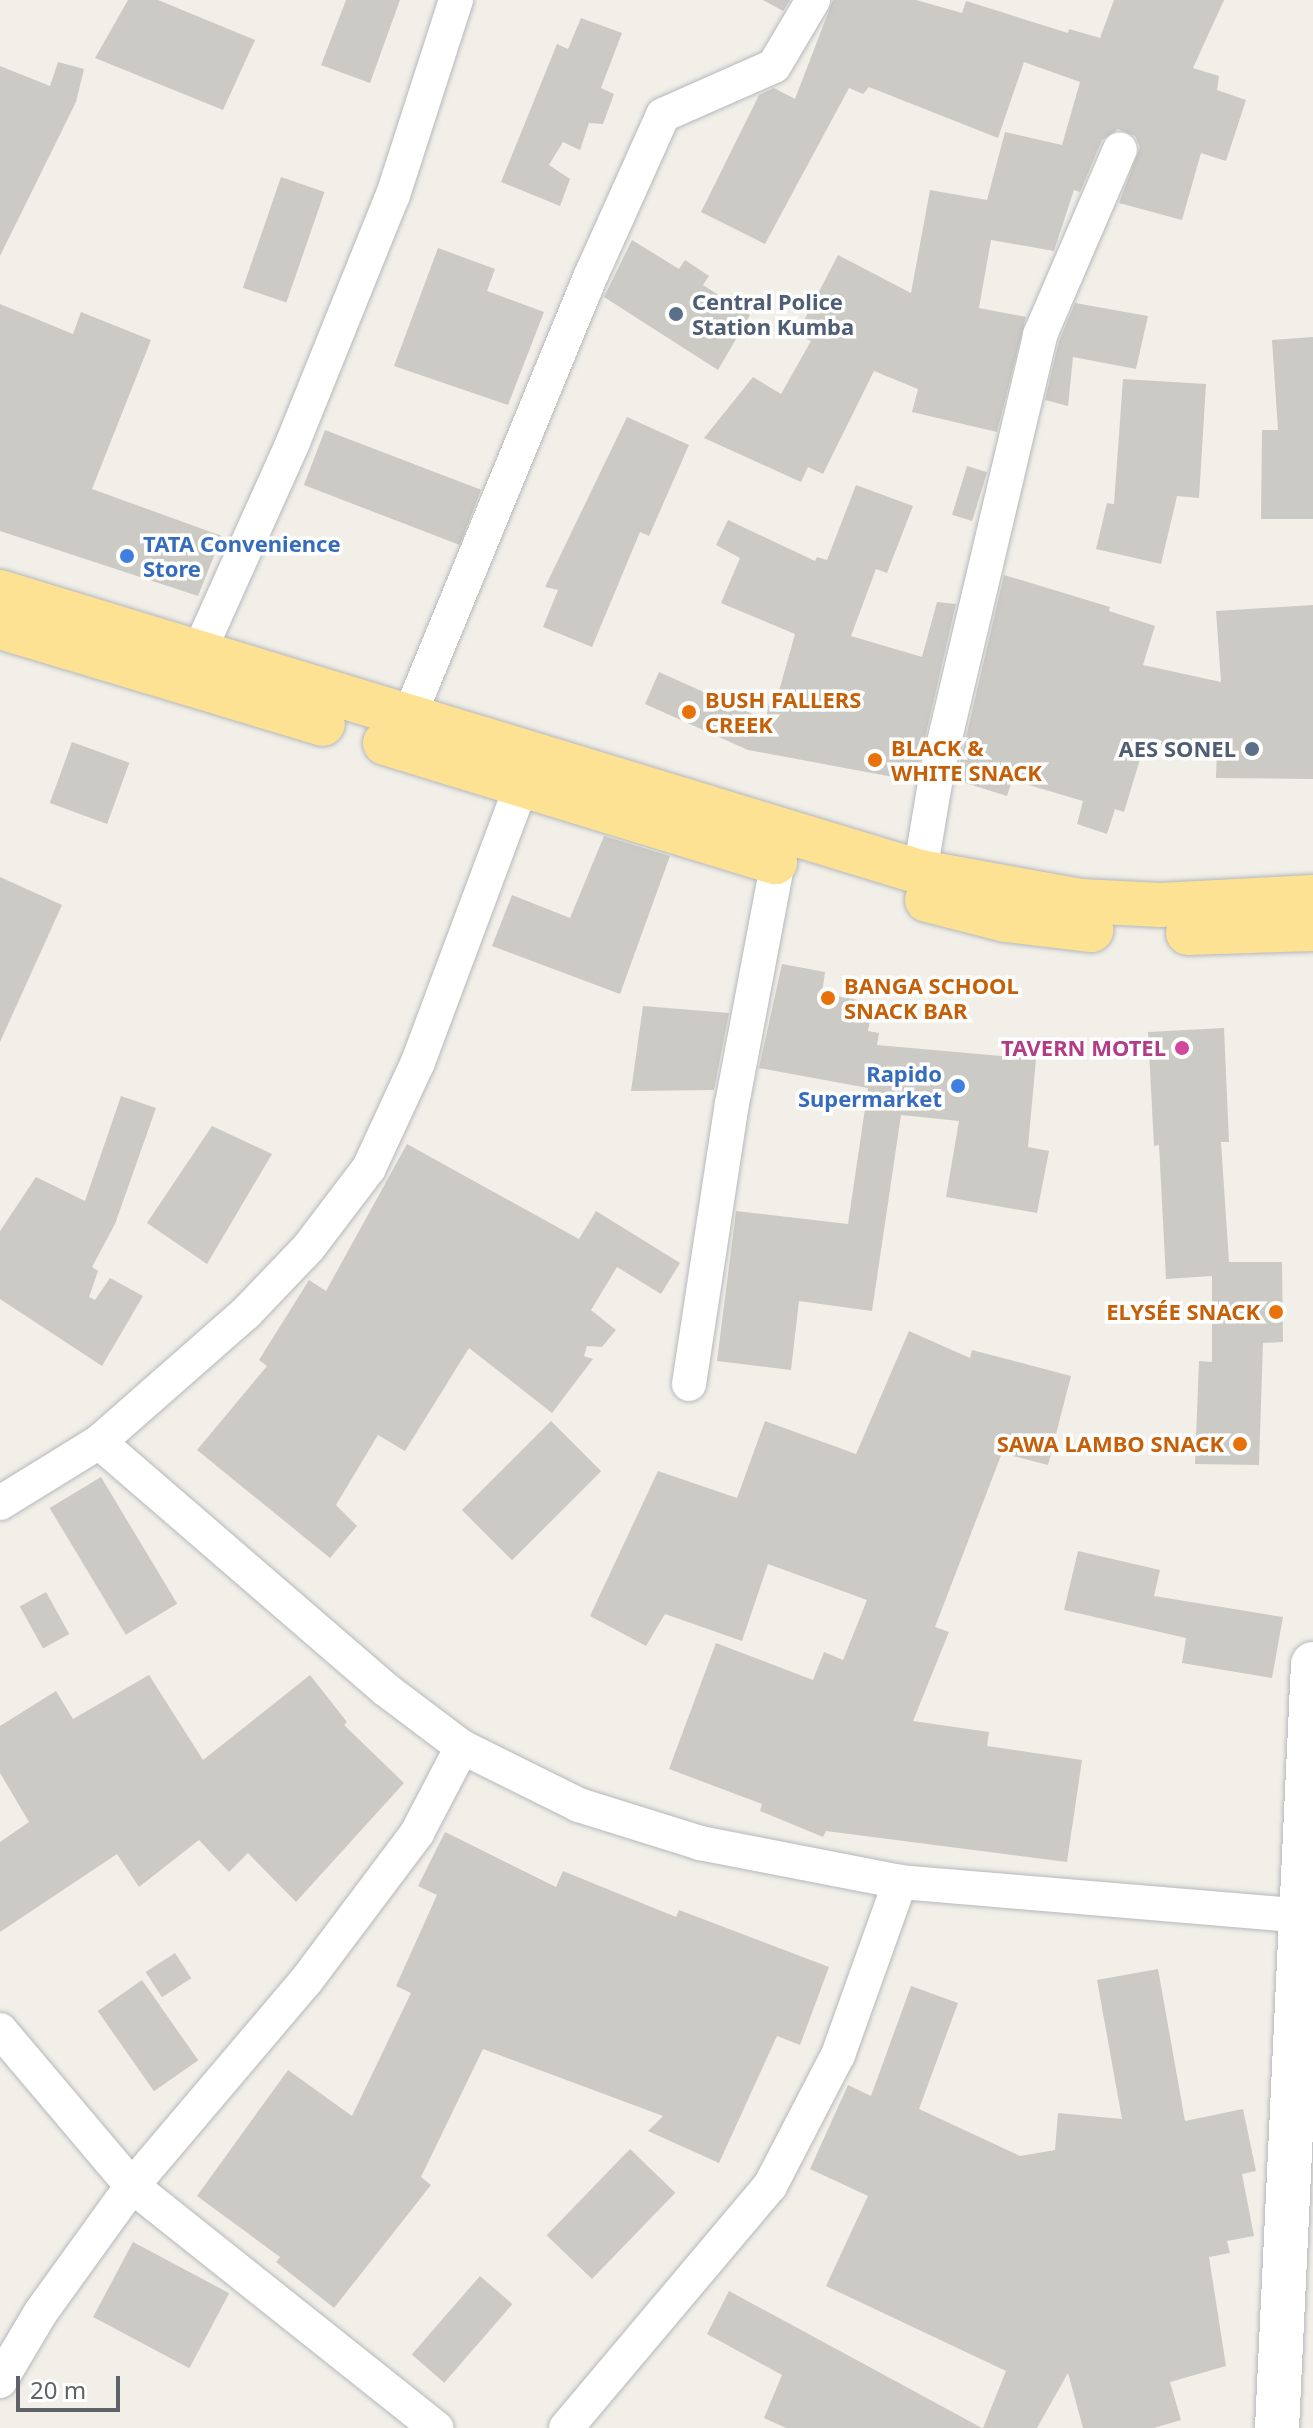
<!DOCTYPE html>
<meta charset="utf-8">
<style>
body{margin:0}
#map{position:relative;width:1313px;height:2428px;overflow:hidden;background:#f1efe8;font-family:"Noto Sans",sans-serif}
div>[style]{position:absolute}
.building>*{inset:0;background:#cccac5;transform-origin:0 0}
.roads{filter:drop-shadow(0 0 2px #b5b8bc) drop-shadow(0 0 2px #b5b8bc)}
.street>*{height:34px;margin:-17px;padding:0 17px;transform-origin:17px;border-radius:17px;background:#fff}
.secondary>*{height:44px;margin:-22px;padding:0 22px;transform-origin:22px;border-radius:22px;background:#fff}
.highway>*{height:44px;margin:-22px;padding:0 22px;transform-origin:22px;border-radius:22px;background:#fde293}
.dots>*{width:22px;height:22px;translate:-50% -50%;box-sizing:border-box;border:4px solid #fff;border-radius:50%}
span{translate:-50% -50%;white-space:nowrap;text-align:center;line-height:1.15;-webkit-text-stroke:7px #fff;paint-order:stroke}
.service-label{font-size:22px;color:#4e5e75;font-weight:700}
.left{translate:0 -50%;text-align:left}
.right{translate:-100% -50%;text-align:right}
.shop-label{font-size:22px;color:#366cbe;font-weight:700}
.food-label{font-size:22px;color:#c56008;font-weight:700}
.hotel-label{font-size:22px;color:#b23c85;font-weight:700}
.scale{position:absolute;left:16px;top:2376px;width:104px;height:36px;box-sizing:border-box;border:4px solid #5f6368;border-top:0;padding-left:10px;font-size:24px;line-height:28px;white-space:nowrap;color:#5f6368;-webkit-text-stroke:6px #fff;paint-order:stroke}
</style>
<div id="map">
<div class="building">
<div style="clip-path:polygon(128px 0,158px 0,255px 40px,223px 110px,95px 58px)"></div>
<div style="clip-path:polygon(346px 0,400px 0,370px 83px,321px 65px)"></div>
<div style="clip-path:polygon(763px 0,790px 0,783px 11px)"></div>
<div style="clip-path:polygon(833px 0,916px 0,962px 13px,966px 1px,1068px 33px,1069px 29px,1100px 38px,1114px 0,1224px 0,1193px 68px,1219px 76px,1217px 90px,1246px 100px,1226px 161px,1201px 153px,1182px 220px,1119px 203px,1140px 147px,1135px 136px,1118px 129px,1102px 140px,1080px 192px,1074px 190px,1054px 251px,991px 240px,979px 308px,1026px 317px,997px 432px,912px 412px,918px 389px,874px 371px,823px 474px,808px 467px,801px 482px,704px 438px,753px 377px,781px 394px,811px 341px,797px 334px,838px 255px,911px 293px,930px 190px,987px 200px,1005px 132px,1062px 145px,1080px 82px,1024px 62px,998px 138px,869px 87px,863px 94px,849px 88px,765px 244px,701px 212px,759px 95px,774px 88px,795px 99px)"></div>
<div style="clip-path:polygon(581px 18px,622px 33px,601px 88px,614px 94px,603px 124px,589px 123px,580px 150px,563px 142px,549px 165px,570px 179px,560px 206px,501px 182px,557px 44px,568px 49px)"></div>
<div style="clip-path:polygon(58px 62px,84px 69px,76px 102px,0 256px,0 66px,50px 86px)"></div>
<div style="left:281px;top:177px;width:46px;height:117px;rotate:19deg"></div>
<div style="clip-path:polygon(632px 240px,679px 269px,685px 260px,709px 276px,703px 285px,750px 315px,718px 370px,604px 297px)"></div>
<div style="clip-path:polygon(438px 248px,495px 269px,487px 291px,544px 312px,508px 405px,394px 366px)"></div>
<div style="clip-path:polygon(1075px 303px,1148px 316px,1136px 369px,1073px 357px,1068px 406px,1045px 400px,1059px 341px)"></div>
<div style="clip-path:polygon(0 304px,73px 334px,81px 312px,151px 340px,92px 489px,222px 536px,198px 596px,0 531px)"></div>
<div style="clip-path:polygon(1313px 337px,1313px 519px,1261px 519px,1262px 430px,1278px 430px,1272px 340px)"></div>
<div style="clip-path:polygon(1123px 379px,1206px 384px,1199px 498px,1177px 496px,1161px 564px,1096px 549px,1107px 503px,1114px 504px)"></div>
<div style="clip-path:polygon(627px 417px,689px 445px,649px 536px,640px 532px,592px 647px,543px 627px,558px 590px,545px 587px)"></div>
<div style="left:325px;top:430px;width:167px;height:59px;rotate:21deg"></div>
<div style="left:967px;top:466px;width:21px;height:51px;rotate:17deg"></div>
<div style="clip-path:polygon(856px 485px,913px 506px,887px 573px,876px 569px,851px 636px,922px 657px,937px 602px,956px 604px,915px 781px,748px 750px,645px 704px,659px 672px,766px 720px,771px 690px,779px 691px,795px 634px,721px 603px,740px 558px,716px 545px,728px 520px,815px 561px,817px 557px,827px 560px)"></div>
<div style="clip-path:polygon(1004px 575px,1110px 607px,1109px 611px,1155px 626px,1143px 665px,1221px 682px,1216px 611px,1313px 605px,1313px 779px,1216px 778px,1217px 748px,1145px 743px,1124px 812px,1115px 809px,1107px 834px,1077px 824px,1083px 801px,1012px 780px,1007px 796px,956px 780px)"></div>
<div style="left:72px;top:742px;width:61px;height:65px;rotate:20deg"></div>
<div style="clip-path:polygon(604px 836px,670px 856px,620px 994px,492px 946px,512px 895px,570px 918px)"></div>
<div style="clip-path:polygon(0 877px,62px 905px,0 1042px)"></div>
<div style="clip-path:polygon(782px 964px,825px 972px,822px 993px,873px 1003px,868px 1031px,879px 1033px,877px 1045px,1036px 1059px,1028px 1147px,1049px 1151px,1037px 1213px,946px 1197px,959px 1121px,901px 1115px,872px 1311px,799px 1301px,791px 1370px,717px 1361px,736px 1211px,848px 1224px,868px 1088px,759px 1068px)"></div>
<div style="clip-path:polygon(643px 1006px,729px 1013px,714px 1090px,631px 1091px)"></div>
<div style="clip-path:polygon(1224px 1028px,1229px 1142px,1221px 1142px,1229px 1262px,1282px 1262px,1283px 1342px,1263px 1343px,1259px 1465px,1195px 1464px,1199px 1361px,1212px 1362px,1212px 1276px,1166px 1279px,1159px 1145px,1154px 1146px,1148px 1032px)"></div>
<div style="clip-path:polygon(121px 1096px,156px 1108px,115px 1224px,92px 1267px,98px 1271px,89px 1297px,95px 1300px,110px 1278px,143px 1296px,102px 1366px,0 1299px,0 1231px,36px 1177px,85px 1201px)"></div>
<div style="clip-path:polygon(212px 1126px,272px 1154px,207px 1264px,147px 1223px)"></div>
<div style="clip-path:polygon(407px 1144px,579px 1239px,596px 1211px,680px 1263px,661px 1294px,617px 1267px,591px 1310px,616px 1330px,602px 1347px,587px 1346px,584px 1356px,593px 1359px,552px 1413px,469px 1348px,405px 1451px,378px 1435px,336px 1505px,357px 1526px,330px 1558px,197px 1450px,267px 1366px,259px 1360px,309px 1280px,326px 1291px)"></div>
<div style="clip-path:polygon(909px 1331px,970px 1358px,972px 1350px,1071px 1376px,1048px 1465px,1002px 1453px,935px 1627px,949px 1632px,913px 1721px,989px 1732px,987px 1746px,1082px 1760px,1067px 1862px,826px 1831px,823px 1837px,760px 1811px,762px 1804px,669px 1769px,716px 1643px,813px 1680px,824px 1652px,843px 1660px,867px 1600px,768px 1564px,742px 1641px,665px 1614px,646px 1646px,590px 1616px,658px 1471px,737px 1498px,765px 1421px,856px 1454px)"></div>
<div style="left:551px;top:1421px;width:71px;height:126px;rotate:45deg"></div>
<div style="left:101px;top:1477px;width:148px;height:60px;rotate:59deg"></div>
<div style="clip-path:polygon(1078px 1551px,1160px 1570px,1154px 1596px,1283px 1617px,1272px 1678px,1182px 1663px,1186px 1638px,1064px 1610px)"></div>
<div style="left:46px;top:1592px;width:48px;height:30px;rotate:61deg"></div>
<div style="clip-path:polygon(149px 1675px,203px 1760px,310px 1675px,347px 1722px,344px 1725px,404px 1783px,296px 1902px,248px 1853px,229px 1872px,199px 1840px,139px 1887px,117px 1854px,0 1932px,0 1842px,29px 1822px,0 1773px,0 1726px,56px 1691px,73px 1719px)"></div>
<div style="clip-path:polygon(445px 1832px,556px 1887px,563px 1871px,676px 1917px,679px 1910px,829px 1967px,800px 2045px,777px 2036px,719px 2163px,648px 2131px,663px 2116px,483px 2049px,421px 2177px,431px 2185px,334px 2308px,276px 2262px,280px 2257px,197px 2196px,288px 2070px,352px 2116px,411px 1993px,396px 1986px,437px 1895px,418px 1886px)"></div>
<div style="left:175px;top:1953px;width:30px;height:35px;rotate:57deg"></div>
<div style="clip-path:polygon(1158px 1969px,1185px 2121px,1243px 2109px,1256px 2171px,1242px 2174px,1254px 2236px,1227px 2241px,1230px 2253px,1209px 2257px,1226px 2366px,1170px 2382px,1181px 2420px,1154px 2428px,1083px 2428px,1068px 2373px,1037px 2428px,983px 2428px,1006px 2371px,826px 2286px,868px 2196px,810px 2169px,848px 2085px,871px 2096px,911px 1986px,958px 2003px,919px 2109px,1020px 2156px,1055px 2150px,1058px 2113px,1122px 2119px,1097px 1980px)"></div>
<div style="left:142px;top:1980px;width:98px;height:54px;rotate:55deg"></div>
<div style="left:630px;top:2149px;width:63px;height:120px;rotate:44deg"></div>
<div style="left:133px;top:2242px;width:109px;height:85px;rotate:28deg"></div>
<div style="left:480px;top:2276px;width:43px;height:104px;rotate:41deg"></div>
<div style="clip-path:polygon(729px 2291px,816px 2338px,982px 2428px,786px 2428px,764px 2418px,782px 2375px,707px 2334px)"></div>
</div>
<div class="roads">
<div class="street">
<div style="left:188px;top:676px;width:256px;rotate:-65.8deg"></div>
<div style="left:293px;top:442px;width:266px;rotate:-68deg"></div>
<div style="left:393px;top:195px;width:205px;rotate:-72.1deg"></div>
<div style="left:408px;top:719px;width:482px;rotate:-67.6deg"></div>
<div style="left:592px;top:273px;width:173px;rotate:-65.8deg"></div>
<div style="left:663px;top:115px;width:121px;rotate:-23.8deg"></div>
<div style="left:774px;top:66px;width:77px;rotate:-59.4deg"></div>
<div style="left:920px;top:872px;width:101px;rotate:-80.4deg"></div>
<div style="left:937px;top:772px;width:449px;rotate:-76.7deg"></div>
<div style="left:1040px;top:335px;width:202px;rotate:-66.7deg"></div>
<div style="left:689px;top:1384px;width:283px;rotate:-81.3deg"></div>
<div style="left:732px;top:1104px;width:269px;rotate:-79.3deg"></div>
<div style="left:99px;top:1442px;width:378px;rotate:40.8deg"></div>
<div style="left:385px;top:1689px;width:96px;rotate:37deg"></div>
<div style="left:462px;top:1747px;width:131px;rotate:26.4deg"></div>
<div style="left:579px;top:1805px;width:127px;rotate:17.4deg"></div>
<div style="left:700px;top:1843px;width:204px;rotate:11deg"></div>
<div style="left:900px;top:1882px;width:414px;rotate:4.8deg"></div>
<div style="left:0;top:1503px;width:116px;rotate:-31.6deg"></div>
<div style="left:99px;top:1442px;width:196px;rotate:-41.3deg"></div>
<div style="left:246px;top:1313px;width:91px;rotate:-46.3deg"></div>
<div style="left:309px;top:1247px;width:99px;rotate:-52.8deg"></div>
<div style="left:369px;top:1168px;width:117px;rotate:-65.2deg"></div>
<div style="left:418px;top:1062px;width:320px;rotate:-69.5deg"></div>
<div style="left:0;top:2030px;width:204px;rotate:49.8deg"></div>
<div style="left:132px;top:2186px;width:389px;rotate:38.5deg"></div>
<div style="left:0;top:2381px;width:80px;rotate:-59.3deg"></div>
<div style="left:41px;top:2312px;width:155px;rotate:-54.2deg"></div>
<div style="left:132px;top:2186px;width:269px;rotate:-49.7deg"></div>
<div style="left:306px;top:1981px;width:185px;rotate:-53.1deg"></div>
<div style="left:417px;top:1833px;width:97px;rotate:-62.4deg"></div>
<div style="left:566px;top:2428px;width:317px;rotate:-49.9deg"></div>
<div style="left:770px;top:2186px;width:148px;rotate:-62.6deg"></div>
<div style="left:838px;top:2055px;width:184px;rotate:-70.3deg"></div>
</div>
<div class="secondary">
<div style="left:1277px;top:2428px;width:765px;rotate:-87.3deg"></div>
</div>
<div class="highway">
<div style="left:0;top:592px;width:962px;rotate:16.93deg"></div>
<div style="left:920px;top:872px;width:164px;rotate:10.2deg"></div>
<div style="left:1081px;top:901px;width:79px;rotate:2.9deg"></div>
<div style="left:1160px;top:905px;width:153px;rotate:-3deg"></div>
<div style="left:0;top:627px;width:337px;rotate:16.7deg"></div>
<div style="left:385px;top:743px;width:408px;rotate:17deg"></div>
<div style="left:927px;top:900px;width:81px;rotate:14.2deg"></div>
<div style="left:1006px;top:920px;width:86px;rotate:6.7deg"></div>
<div style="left:1188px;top:933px;width:125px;rotate:-1.8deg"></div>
</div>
</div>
<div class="dots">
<div style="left:676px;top:314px;background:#5c6f8a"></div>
<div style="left:127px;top:556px;background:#3f7fe0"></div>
<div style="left:689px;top:712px;background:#e8710a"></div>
<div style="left:1252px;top:749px;background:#5c6f8a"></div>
<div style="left:875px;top:760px;background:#e8710a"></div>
<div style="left:828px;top:998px;background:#e8710a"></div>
<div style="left:1182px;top:1048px;background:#d1479c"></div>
<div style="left:958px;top:1086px;background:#3f7fe0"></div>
<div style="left:1276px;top:1312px;background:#e8710a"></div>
<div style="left:1240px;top:1444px;background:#e8710a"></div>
</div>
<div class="service-label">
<span class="left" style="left:692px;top:314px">Central Police<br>Station Kumba</span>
<span class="right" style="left:1236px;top:749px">AES SONEL</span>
</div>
<div class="shop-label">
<span class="left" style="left:143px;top:556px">TATA Convenience<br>Store</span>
<span class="right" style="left:942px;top:1086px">Rapido<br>Supermarket</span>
</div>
<div class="food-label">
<span class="left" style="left:705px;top:712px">BUSH FALLERS<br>CREEK</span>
<span class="left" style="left:891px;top:760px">BLACK &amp;<br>WHITE SNACK</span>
<span class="left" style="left:844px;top:998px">BANGA SCHOOL<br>SNACK BAR</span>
<span class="right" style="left:1260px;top:1312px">ELYSÉE SNACK</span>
<span class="right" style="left:1224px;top:1444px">SAWA LAMBO SNACK</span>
</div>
<div class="hotel-label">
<span class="right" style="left:1166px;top:1048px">TAVERN MOTEL</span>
</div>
<div class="scale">20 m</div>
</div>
